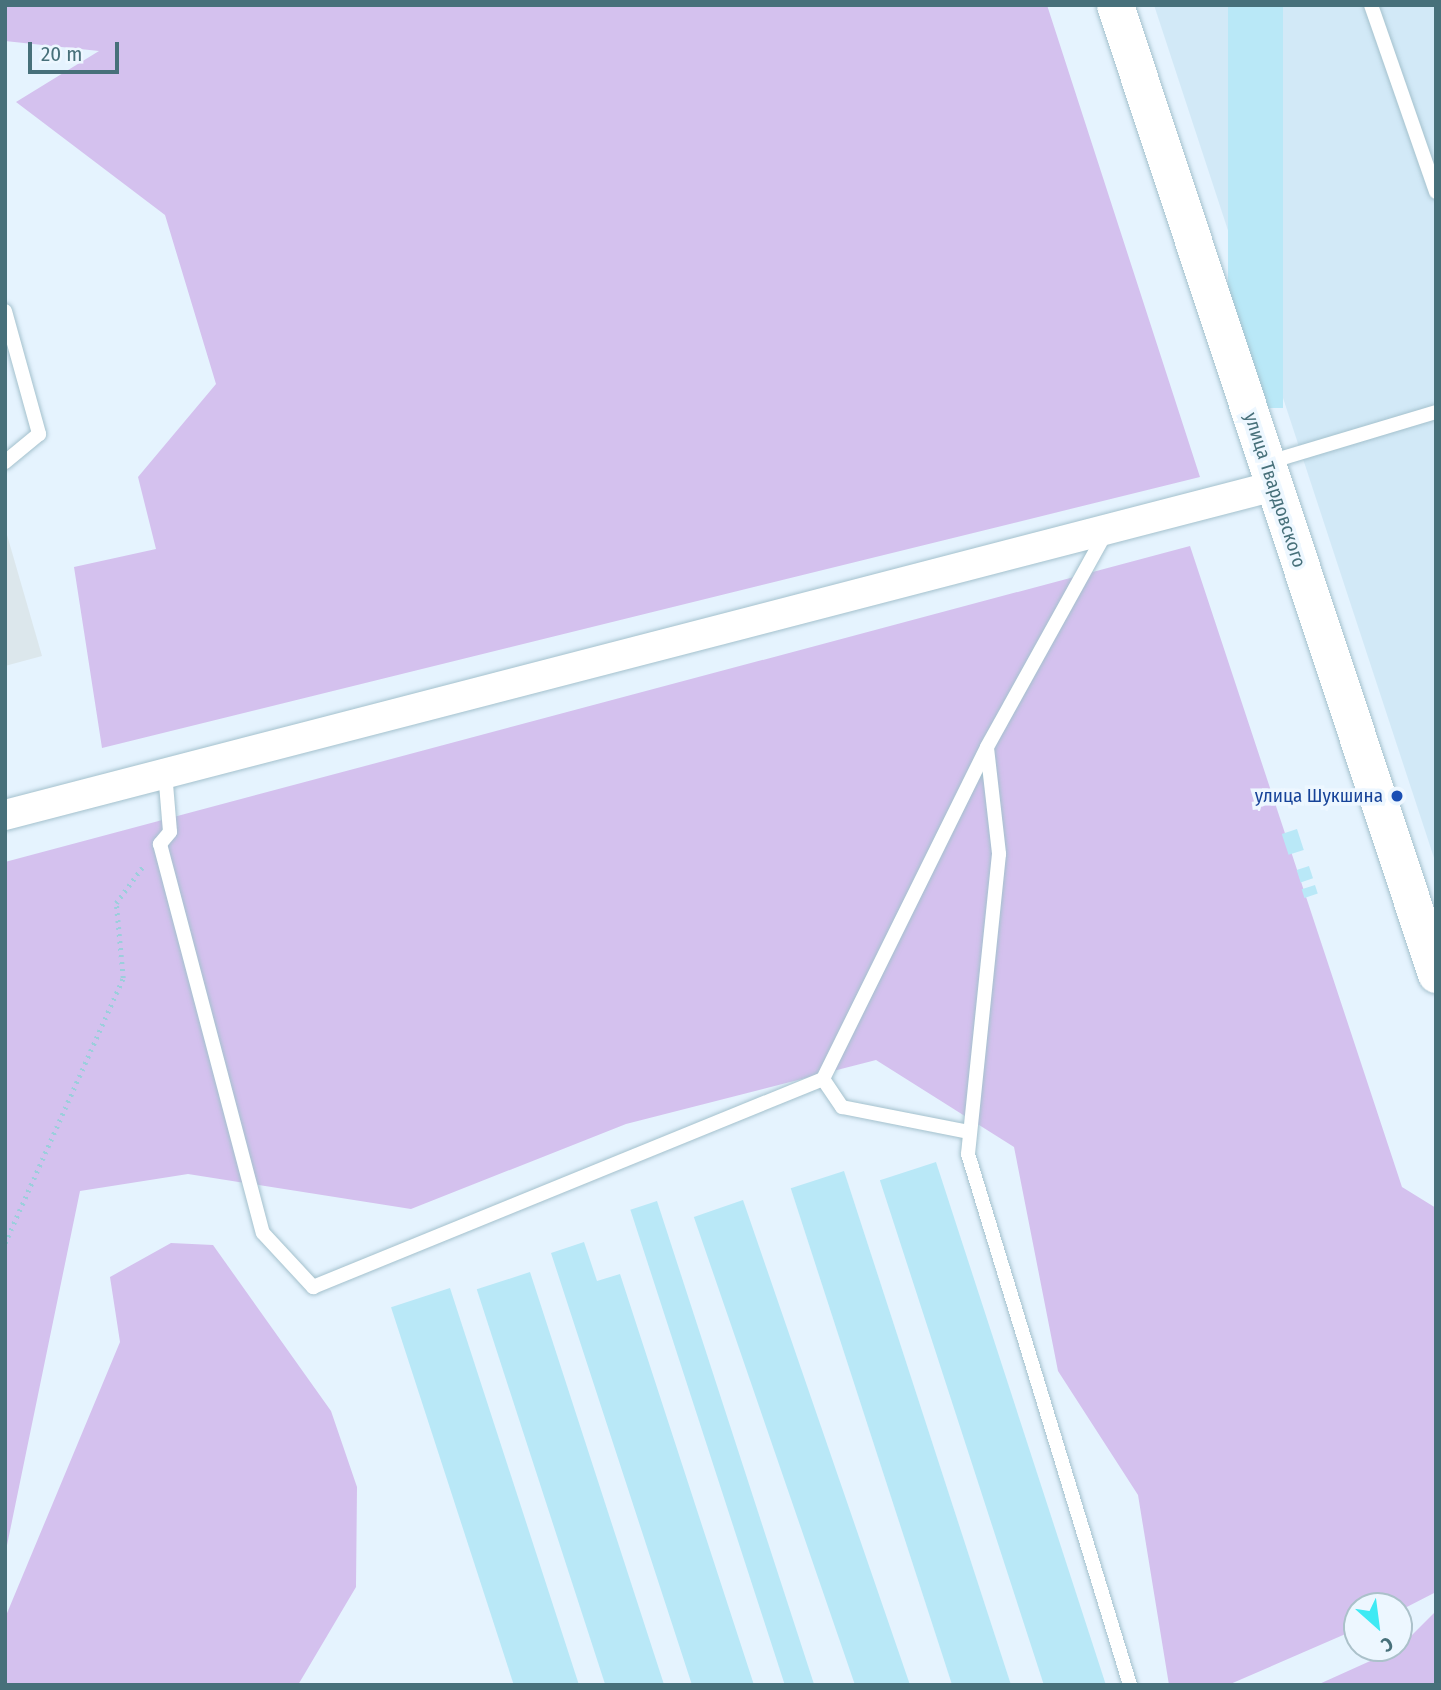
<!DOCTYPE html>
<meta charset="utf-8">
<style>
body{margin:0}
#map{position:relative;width:1441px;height:1690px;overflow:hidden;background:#e5f3fe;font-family:"Fira Sans Condensed",sans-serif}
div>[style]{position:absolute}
.residential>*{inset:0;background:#d2e9f7}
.industrial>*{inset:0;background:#dce7ec}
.green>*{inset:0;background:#d4c1ee}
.building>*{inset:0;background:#b9e8f7;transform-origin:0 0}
.path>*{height:4.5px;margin-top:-2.25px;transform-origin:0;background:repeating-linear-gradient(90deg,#9ccedc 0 2px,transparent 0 7px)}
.roads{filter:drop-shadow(0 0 2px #a4c1cd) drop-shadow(0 0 2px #a4c1cd)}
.service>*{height:14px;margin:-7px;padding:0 7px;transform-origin:7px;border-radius:7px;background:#fff}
.minor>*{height:30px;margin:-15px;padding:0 15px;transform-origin:15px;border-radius:15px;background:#fff}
.tertiary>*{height:37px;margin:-18.5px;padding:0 18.5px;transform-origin:18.5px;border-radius:18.5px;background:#fff}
.dots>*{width:19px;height:19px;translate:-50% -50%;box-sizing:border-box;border:4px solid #edf7ff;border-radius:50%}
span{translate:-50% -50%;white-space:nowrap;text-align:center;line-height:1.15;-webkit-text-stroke:7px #edf7ff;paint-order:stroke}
.street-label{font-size:19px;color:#47707a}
.transit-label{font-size:19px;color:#164399}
.right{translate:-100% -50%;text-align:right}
.frame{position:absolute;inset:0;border:7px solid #47707a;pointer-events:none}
.north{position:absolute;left:1343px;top:1592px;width:70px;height:70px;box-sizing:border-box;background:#edf7ff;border:2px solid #abc1ca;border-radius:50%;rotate:152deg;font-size:19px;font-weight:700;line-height:28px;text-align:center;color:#47707a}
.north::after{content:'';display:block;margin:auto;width:24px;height:32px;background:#3eeaf4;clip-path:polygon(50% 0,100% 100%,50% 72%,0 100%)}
.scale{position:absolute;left:28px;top:42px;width:91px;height:32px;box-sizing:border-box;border:4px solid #47707a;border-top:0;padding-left:9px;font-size:21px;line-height:24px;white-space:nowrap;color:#47707a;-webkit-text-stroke:5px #edf7ff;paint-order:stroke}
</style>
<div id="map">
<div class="residential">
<div style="clip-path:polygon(1154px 5px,1436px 5px,1436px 864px)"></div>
</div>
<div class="industrial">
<div style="clip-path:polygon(5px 528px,42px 656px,5px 666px)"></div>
</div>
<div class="green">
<div style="clip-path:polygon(5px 5px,1047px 5px,1200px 477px,102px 748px,74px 567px,156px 549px,138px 477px,216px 384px,165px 215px,16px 102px,99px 51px,5px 41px)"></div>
<div style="clip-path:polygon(1190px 546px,1402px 1187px,1436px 1208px,1436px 1592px,1399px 1611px,1399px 1606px,1357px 1606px,1357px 1629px,1228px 1685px,1169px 1685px,1138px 1495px,1058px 1371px,1014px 1147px,876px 1060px,626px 1124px,411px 1209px,188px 1174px,80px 1191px,5px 1555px,5px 862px)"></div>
<div style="clip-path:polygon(171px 1243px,213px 1245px,331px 1411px,357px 1487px,356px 1587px,298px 1685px,5px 1685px,5px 1618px,120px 1342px,110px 1277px)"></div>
<div style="clip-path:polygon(1436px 1611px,1436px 1685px,1317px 1685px,1399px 1648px)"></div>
</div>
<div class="building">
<div style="left:1228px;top:5px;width:55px;height:403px"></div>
<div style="left:1297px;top:829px;width:22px;height:16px;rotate:72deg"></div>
<div style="left:1309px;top:866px;width:13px;height:13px;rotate:72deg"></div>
<div style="left:1315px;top:885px;width:9px;height:14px;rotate:72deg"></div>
<div style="left:936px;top:1162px;width:551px;height:59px;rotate:72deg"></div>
<div style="left:844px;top:1171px;width:540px;height:56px;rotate:72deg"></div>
<div style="left:743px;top:1200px;width:512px;height:52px;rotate:71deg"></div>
<div style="left:657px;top:1201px;width:509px;height:28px;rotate:72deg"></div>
<div style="clip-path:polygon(584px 1242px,597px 1281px,620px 1274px,754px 1685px,692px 1685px,551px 1253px)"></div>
<div style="left:530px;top:1272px;width:435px;height:56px;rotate:72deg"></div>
<div style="left:450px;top:1288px;width:418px;height:62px;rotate:72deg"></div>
</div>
<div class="path">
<div style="left:5px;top:1243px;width:290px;rotate:-66deg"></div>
<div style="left:123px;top:978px;width:75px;rotate:-95.3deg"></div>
<div style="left:116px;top:903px;width:47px;rotate:-53.6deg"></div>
</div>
<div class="roads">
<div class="service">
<div style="left:1371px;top:5px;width:198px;rotate:70.8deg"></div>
<div style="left:5px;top:311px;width:128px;rotate:74.5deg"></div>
<div style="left:39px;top:434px;width:44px;rotate:140.5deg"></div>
<div style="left:1266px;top:463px;width:177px;rotate:-16.7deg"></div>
<div style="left:987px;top:748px;width:107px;rotate:83.5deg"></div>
<div style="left:999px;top:854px;width:302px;rotate:95.9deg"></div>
<div style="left:968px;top:1154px;width:555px;rotate:73.03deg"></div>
<div style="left:165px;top:772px;width:60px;rotate:85.2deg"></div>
<div style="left:170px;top:832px;width:16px;rotate:130deg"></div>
<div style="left:160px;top:844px;width:402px;rotate:75.2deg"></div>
<div style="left:263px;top:1233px;width:74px;rotate:47.2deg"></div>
<div style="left:313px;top:1287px;width:551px;rotate:-22.19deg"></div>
<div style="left:823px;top:1079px;width:370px;rotate:-63.7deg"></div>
<div style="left:987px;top:747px;width:246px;rotate:-61deg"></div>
<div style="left:823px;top:1079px;width:34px;rotate:56deg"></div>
<div style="left:842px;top:1107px;width:130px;rotate:11.1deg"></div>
</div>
<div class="minor">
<div style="left:5px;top:815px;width:1311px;rotate:-14.53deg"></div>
</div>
<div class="tertiary">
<div style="left:1115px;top:5px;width:1021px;rotate:71.67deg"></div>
</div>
</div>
<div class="dots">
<div style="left:1397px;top:796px;background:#1a4fb4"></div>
</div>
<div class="street-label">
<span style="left:1275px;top:490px;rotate:72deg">улица Твардовского</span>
</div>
<div class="transit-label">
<span class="right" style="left:1383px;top:796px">улица Шукшина</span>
</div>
<div class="frame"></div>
<div class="north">С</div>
<div class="scale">20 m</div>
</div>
